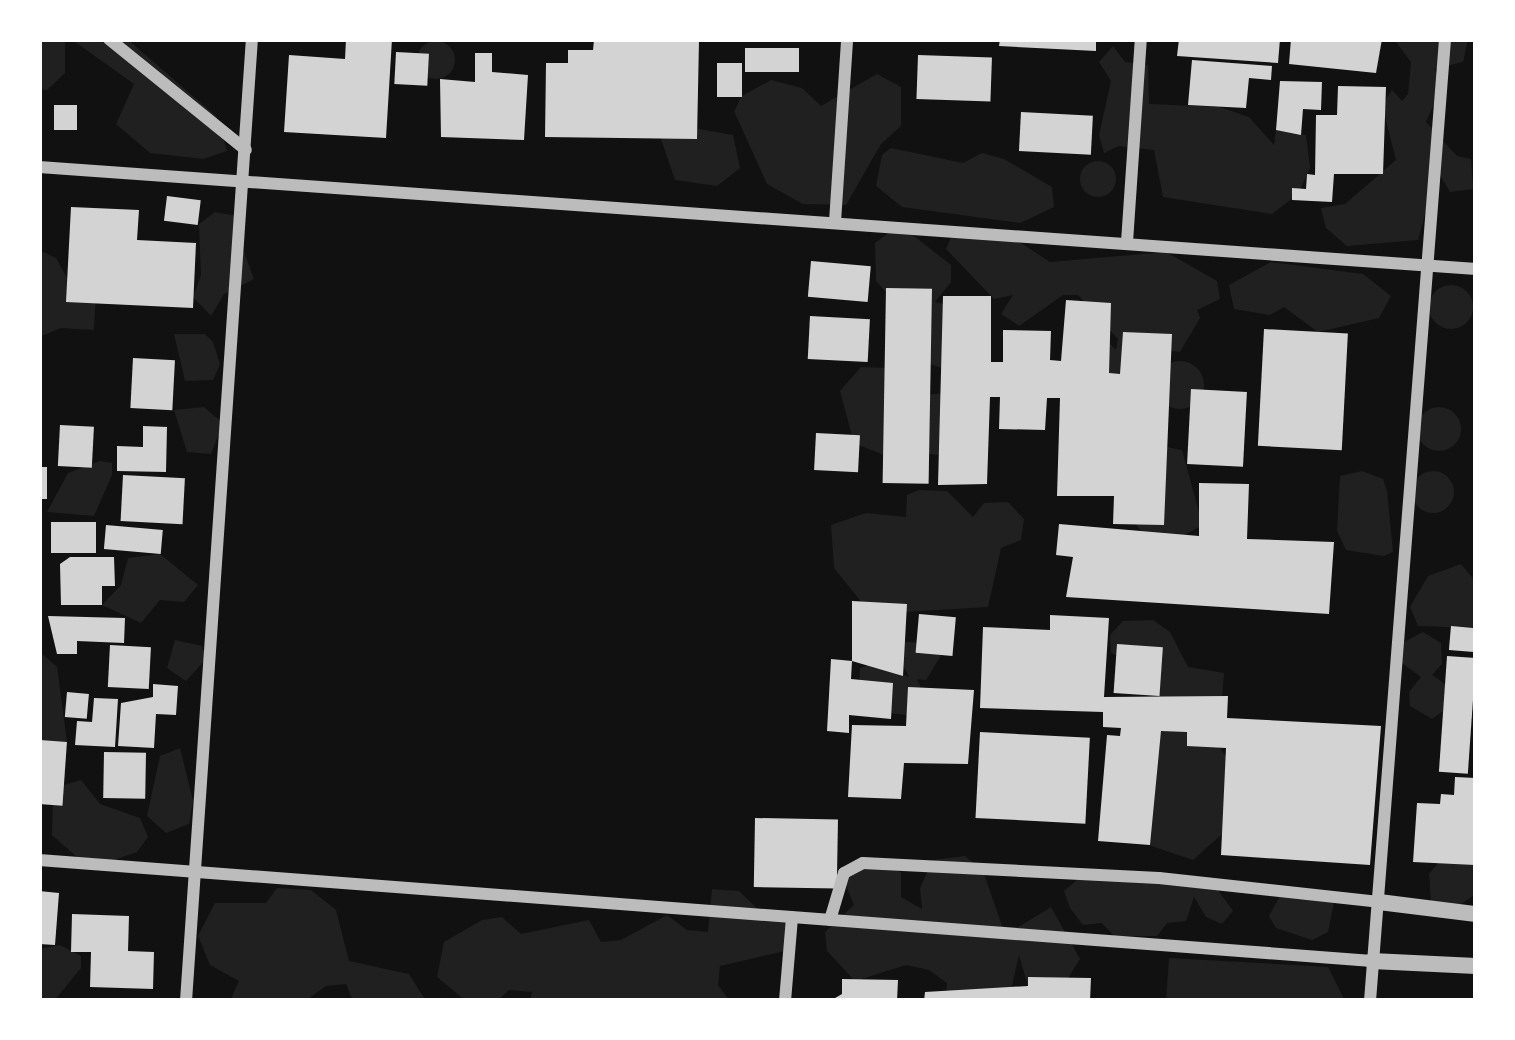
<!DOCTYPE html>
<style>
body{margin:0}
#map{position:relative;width:1515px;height:1040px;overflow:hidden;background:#111;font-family:"Work Sans",sans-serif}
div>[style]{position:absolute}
.green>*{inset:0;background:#202020}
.round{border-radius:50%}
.building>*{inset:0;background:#d3d3d3;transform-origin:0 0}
.minor>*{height:12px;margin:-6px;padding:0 6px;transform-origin:6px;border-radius:6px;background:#bcbcbc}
.tertiary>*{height:16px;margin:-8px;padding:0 8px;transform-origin:8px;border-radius:8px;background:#bcbcbc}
span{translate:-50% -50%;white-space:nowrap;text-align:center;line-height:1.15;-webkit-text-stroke:9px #fff;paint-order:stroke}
.frame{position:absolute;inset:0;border:42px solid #fff;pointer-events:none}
</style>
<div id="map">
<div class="green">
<div style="clip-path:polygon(39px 39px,65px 39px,65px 73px,47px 90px,39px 89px)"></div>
<div style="clip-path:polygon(71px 39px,127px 39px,216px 116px,227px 151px,203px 159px,150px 153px,116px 124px,134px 84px)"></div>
<div style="clip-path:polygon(1394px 39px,1468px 39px,1463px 62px,1434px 69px,1443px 83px,1426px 122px,1457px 156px,1471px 159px,1473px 189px,1450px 192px,1437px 170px,1418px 240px,1347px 246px,1326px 228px,1321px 208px,1345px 204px,1396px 160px,1382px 105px,1392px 90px,1402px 101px,1408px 94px,1411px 62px)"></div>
<div class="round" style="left:417px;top:41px;width:38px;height:38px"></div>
<div style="clip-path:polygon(1113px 46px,1125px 62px,1148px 65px,1149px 104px,1220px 107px,1249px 117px,1274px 145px,1276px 130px,1306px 135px,1310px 168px,1298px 194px,1272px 214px,1163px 197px,1154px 150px,1118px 146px,1104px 153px,1099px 135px,1111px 81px,1099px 62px)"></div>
<div style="clip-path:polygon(877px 74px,901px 87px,901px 126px,881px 144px,846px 205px,803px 204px,767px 184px,734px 111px,742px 96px,771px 80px,802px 88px,821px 106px)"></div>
<div style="clip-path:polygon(682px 126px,733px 135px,740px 168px,717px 186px,675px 180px,661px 139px)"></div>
<div style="clip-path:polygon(891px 148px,963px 163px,982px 153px,1004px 159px,1052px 187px,1054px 207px,1020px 223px,902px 207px,876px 186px,882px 155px)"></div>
<div class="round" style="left:1080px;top:161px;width:36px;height:36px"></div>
<div style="clip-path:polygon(215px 212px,242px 217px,240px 241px,254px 279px,224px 294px,211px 316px,193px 297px,201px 275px,199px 224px)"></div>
<div style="clip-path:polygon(890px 232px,909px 232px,951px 265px,951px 282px,935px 302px,947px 305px,948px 370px,927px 363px,902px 310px,876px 281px,875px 243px)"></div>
<div style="clip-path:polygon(952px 235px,1012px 237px,1050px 262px,1166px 252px,1217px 281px,1220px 299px,1197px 310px,1200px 318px,1180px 352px,1149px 348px,1126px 384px,1101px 370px,1107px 341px,1116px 350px,1118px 339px,1078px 295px,1063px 295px,1019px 326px,1001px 314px,1013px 295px,994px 299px,946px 249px)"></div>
<div style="clip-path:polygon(39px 250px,56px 258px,67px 278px,96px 290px,94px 330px,61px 328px,39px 337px)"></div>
<div style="clip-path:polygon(1271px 262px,1363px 274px,1391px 296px,1379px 318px,1318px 332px,1284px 307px,1270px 315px,1234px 309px,1229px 285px)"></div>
<div class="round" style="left:1429px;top:285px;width:44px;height:44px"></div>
<div style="clip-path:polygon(174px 334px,205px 334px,213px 342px,220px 364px,213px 380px,185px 381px)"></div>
<div class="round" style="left:1156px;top:361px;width:48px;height:48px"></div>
<div style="clip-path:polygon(861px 367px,889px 368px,921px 395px,948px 393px,940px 455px,929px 454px,918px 435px,886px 456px,854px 443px,840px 391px)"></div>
<div style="clip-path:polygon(204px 407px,223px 423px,211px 454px,187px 452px,174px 410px)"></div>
<div class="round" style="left:1417px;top:407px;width:44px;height:44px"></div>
<div style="clip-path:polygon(1161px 446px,1182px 450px,1199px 512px,1199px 527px,1176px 540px,1141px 531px,1132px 519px)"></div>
<div style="clip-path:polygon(100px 461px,112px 463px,112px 475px,94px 516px,47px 512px,68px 473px)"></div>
<div class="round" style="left:1412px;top:471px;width:42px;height:42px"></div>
<div style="clip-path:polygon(1362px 471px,1383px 479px,1387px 491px,1393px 552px,1384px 556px,1346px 550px,1337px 531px,1340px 476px)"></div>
<div style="clip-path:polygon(919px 490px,947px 491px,973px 517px,984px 503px,1008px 502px,1024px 519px,1021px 540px,1001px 548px,988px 607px,871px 614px,834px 568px,831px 525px,866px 513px,906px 517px,907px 495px)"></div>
<div style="clip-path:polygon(160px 554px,198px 585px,184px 602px,160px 600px,141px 623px,102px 605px,121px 585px,128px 558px)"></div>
<div style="clip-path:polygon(1461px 564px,1476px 582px,1476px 628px,1418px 626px,1410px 607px,1428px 576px)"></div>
<div style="clip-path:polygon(1153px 620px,1170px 632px,1188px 667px,1224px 673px,1221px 711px,1168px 708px,1128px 660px,1111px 653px,1110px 635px,1123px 621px)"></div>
<div style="clip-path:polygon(1423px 632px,1441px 643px,1442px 664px,1432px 675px,1448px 686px,1449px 707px,1432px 719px,1410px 706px,1409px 692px,1421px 677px,1402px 663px,1404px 642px)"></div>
<div style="clip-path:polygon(175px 640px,202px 646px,206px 659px,186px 681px,167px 668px)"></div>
<div style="clip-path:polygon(891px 641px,925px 643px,942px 654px,926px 680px,917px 679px,923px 693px,915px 716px,889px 713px,859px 687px,860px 668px,875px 663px,909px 677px)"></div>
<div style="clip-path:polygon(39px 651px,57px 667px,67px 742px,39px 743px)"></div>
<div style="clip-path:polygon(1167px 726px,1213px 737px,1228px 760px,1231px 826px,1193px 860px,1140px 842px,1156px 737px)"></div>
<div style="clip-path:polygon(180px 748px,193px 801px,189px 824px,166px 833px,147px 816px,160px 756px)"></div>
<div style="clip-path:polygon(81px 780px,100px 804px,140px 818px,148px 837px,137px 852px,106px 863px,77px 857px,52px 835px,53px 788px)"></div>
<div style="clip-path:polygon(1476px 851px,1476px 894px,1452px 910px,1431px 902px,1429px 874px,1438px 863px,1462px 864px)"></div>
<div style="clip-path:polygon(965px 856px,983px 871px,1002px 926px,1015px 929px,1051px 907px,1080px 959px,1068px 978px,1028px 986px,1019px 955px,1010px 994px,946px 997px,947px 983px,929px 970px,906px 965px,855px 981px,827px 951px,825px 932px,854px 905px,845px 883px,860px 857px,901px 872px,901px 897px,922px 909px,920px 888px,933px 860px)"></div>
<div style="clip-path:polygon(1082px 876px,1215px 886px,1233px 911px,1222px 924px,1206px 917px,1194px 897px,1186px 921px,1167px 923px,1157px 936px,1114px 936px,1102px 923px,1083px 925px,1070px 908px,1064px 891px)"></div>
<div style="clip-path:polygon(277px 888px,311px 890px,336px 910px,349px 961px,409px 974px,426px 1001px,353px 1001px,346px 984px,326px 986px,305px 1001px,230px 1001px,239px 981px,210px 965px,198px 936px,215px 903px,266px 903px)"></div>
<div style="clip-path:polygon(712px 889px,739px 891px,764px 915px,787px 917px,785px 951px,720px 966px,718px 985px,730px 1001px,530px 1001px,532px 992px,509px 990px,497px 1001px,466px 1001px,437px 977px,444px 942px,482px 920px,502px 917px,521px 934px,589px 920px,601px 942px,621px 940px,667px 915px,687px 930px,708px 932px)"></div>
<div style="clip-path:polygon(1281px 894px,1334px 902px,1328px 932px,1312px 940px,1276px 928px,1269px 916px)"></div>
<div style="clip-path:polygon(60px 945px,81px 956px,81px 968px,54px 1001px,39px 1001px,39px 949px)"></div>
<div style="clip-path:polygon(1169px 958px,1328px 967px,1345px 1001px,1166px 1001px)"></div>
</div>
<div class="building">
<div style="clip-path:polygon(346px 39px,392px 39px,386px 138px,284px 132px,289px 55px,345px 59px)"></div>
<div style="clip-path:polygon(1000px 39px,1096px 39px,1096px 51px,999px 46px)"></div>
<div style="clip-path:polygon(1179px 39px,1280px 39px,1278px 63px,1177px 56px)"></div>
<div style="clip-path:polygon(1291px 39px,1382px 39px,1376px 73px,1289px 64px)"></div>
<div style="clip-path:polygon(594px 40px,699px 41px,697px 139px,545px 137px,546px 63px,568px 63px,568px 50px,593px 50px)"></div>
<div style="left:745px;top:48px;width:54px;height:24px"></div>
<div style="left:396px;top:52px;width:33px;height:32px;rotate:3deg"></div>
<div style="clip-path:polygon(475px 53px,492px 53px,492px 72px,528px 75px,524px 140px,441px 137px,440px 79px,475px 82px)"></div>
<div style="left:918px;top:55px;width:74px;height:44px;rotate:2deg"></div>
<div style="clip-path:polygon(1192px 60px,1272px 66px,1271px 80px,1249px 78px,1246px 108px,1188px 105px)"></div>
<div style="left:717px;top:63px;width:25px;height:34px"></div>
<div style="clip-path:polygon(1280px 81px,1322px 82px,1321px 110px,1303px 109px,1301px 135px,1276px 130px)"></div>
<div style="clip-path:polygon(1338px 86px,1386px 87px,1383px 174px,1334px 174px,1332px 202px,1292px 200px,1292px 188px,1306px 189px,1307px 174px,1315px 175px,1316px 115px,1337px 115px)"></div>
<div style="left:54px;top:105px;width:23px;height:25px"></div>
<div style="left:1021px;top:112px;width:72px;height:39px;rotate:3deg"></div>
<div style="left:167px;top:196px;width:34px;height:25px;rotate:7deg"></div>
<div style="clip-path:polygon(71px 207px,139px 210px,137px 240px,196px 243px,193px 308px,66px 302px)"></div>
<div style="left:811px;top:261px;width:60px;height:36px;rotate:5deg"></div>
<div style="left:886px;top:288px;width:46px;height:195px;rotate:1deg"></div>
<div style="clip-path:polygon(943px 296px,991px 296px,991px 362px,1003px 362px,1003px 330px,1051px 331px,1050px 360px,1061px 361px,1066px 300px,1111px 303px,1109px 373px,1120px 374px,1123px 332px,1172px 334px,1164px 525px,1113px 524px,1114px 496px,1057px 496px,1060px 398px,1047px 398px,1045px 430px,999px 429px,1000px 397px,990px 397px,987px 484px,938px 485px)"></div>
<div style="left:810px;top:316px;width:60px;height:43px;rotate:3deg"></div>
<div style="left:1264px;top:329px;width:84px;height:117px;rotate:3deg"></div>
<div style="left:133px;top:358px;width:42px;height:50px;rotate:3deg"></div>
<div style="left:1191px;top:389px;width:56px;height:75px;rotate:3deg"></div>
<div style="left:60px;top:425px;width:34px;height:41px;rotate:3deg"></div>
<div style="clip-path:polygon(143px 426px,167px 427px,166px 472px,117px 471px,117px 446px,143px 447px)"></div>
<div style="left:816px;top:433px;width:44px;height:37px;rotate:3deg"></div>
<div style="left:39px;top:467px;width:8px;height:32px"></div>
<div style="left:123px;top:475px;width:62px;height:46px;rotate:3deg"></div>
<div style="clip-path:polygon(1199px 483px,1249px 484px,1247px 539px,1334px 542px,1329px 614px,1066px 597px,1073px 557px,1056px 555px,1059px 524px,1199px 536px)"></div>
<div style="left:51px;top:522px;width:45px;height:31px"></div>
<div style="left:106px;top:525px;width:57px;height:24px;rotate:5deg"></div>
<div style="clip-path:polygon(70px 557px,114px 557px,115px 586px,102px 586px,102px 605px,61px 605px,60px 564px)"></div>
<div style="clip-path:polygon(852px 601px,907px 604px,903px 676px,852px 661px,851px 679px,893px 683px,891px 719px,849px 715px,849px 733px,827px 731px,831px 659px,852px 661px)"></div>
<div style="left:919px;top:614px;width:37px;height:39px;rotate:5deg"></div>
<div style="clip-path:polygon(1050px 615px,1109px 618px,1104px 697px,1228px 696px,1227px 718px,1381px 726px,1370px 865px,1221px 855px,1226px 748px,1187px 746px,1187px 732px,1161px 731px,1150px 845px,1098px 841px,1107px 735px,1120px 736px,1121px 728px,1103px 727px,1103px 712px,980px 708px,983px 627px,1050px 630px)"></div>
<div style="clip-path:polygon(48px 616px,125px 618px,124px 643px,77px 641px,77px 654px,57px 654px)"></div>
<div style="left:1451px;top:626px;width:25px;height:24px;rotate:5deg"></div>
<div style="left:1117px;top:644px;width:46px;height:49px;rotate:4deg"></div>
<div style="left:110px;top:645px;width:41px;height:42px;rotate:3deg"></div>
<div style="left:1447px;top:656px;width:29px;height:116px;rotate:4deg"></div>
<div style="clip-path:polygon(153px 684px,178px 686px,176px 715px,156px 714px,154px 748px,118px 746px,121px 703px,153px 697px)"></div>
<div style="clip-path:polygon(908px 687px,974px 690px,968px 764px,904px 763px,901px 799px,848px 797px,852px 725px,906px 726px)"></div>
<div style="left:67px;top:692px;width:22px;height:25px;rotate:5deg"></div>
<div style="clip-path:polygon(94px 698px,118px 699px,115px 747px,75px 745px,77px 721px,92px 722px)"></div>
<div style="left:980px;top:732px;width:110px;height:86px;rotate:3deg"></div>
<div style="left:40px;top:740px;width:27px;height:64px;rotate:4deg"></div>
<div style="left:104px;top:752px;width:42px;height:46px;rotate:1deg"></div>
<div style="clip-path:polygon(1455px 777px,1476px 778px,1475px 865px,1413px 862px,1417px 803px,1440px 804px,1441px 794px,1454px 795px)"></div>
<div style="left:755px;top:818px;width:83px;height:69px;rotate:1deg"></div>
<div style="clip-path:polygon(39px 891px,59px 893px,55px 945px,39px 944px)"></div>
<div style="clip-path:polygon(72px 914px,129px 916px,128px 951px,154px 952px,153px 989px,90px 987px,91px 952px,71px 952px)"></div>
<div style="clip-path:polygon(1028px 977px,1091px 978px,1090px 1001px,924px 1001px,925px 992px,1028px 986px)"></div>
<div style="clip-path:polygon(842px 979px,898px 980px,897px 1001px,830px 1001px,842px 994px)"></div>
</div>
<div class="minor">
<div style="left:109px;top:39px;width:176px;rotate:39deg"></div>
<div style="left:39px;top:167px;width:1441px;rotate:4.06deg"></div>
<div style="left:835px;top:222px;width:183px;rotate:-86.2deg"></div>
<div style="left:1127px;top:242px;width:203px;rotate:-86.1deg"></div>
<div style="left:39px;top:860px;width:1337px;rotate:4.33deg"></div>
<div style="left:830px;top:920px;width:49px;rotate:-73.4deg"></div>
<div style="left:844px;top:873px;width:21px;rotate:-28deg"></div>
<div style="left:863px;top:863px;width:296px;rotate:2.9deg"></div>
<div style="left:1159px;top:878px;width:221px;rotate:6.2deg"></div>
<div style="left:186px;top:1001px;width:964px;rotate:-86.08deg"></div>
<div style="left:785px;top:1001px;width:84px;rotate:-85.2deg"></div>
<div style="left:1370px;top:1001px;width:965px;rotate:-85.54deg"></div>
</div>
<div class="tertiary">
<div style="left:1379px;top:902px;width:98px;rotate:7.1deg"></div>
<div style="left:1372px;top:961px;width:104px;rotate:2.8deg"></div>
</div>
<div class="frame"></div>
</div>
